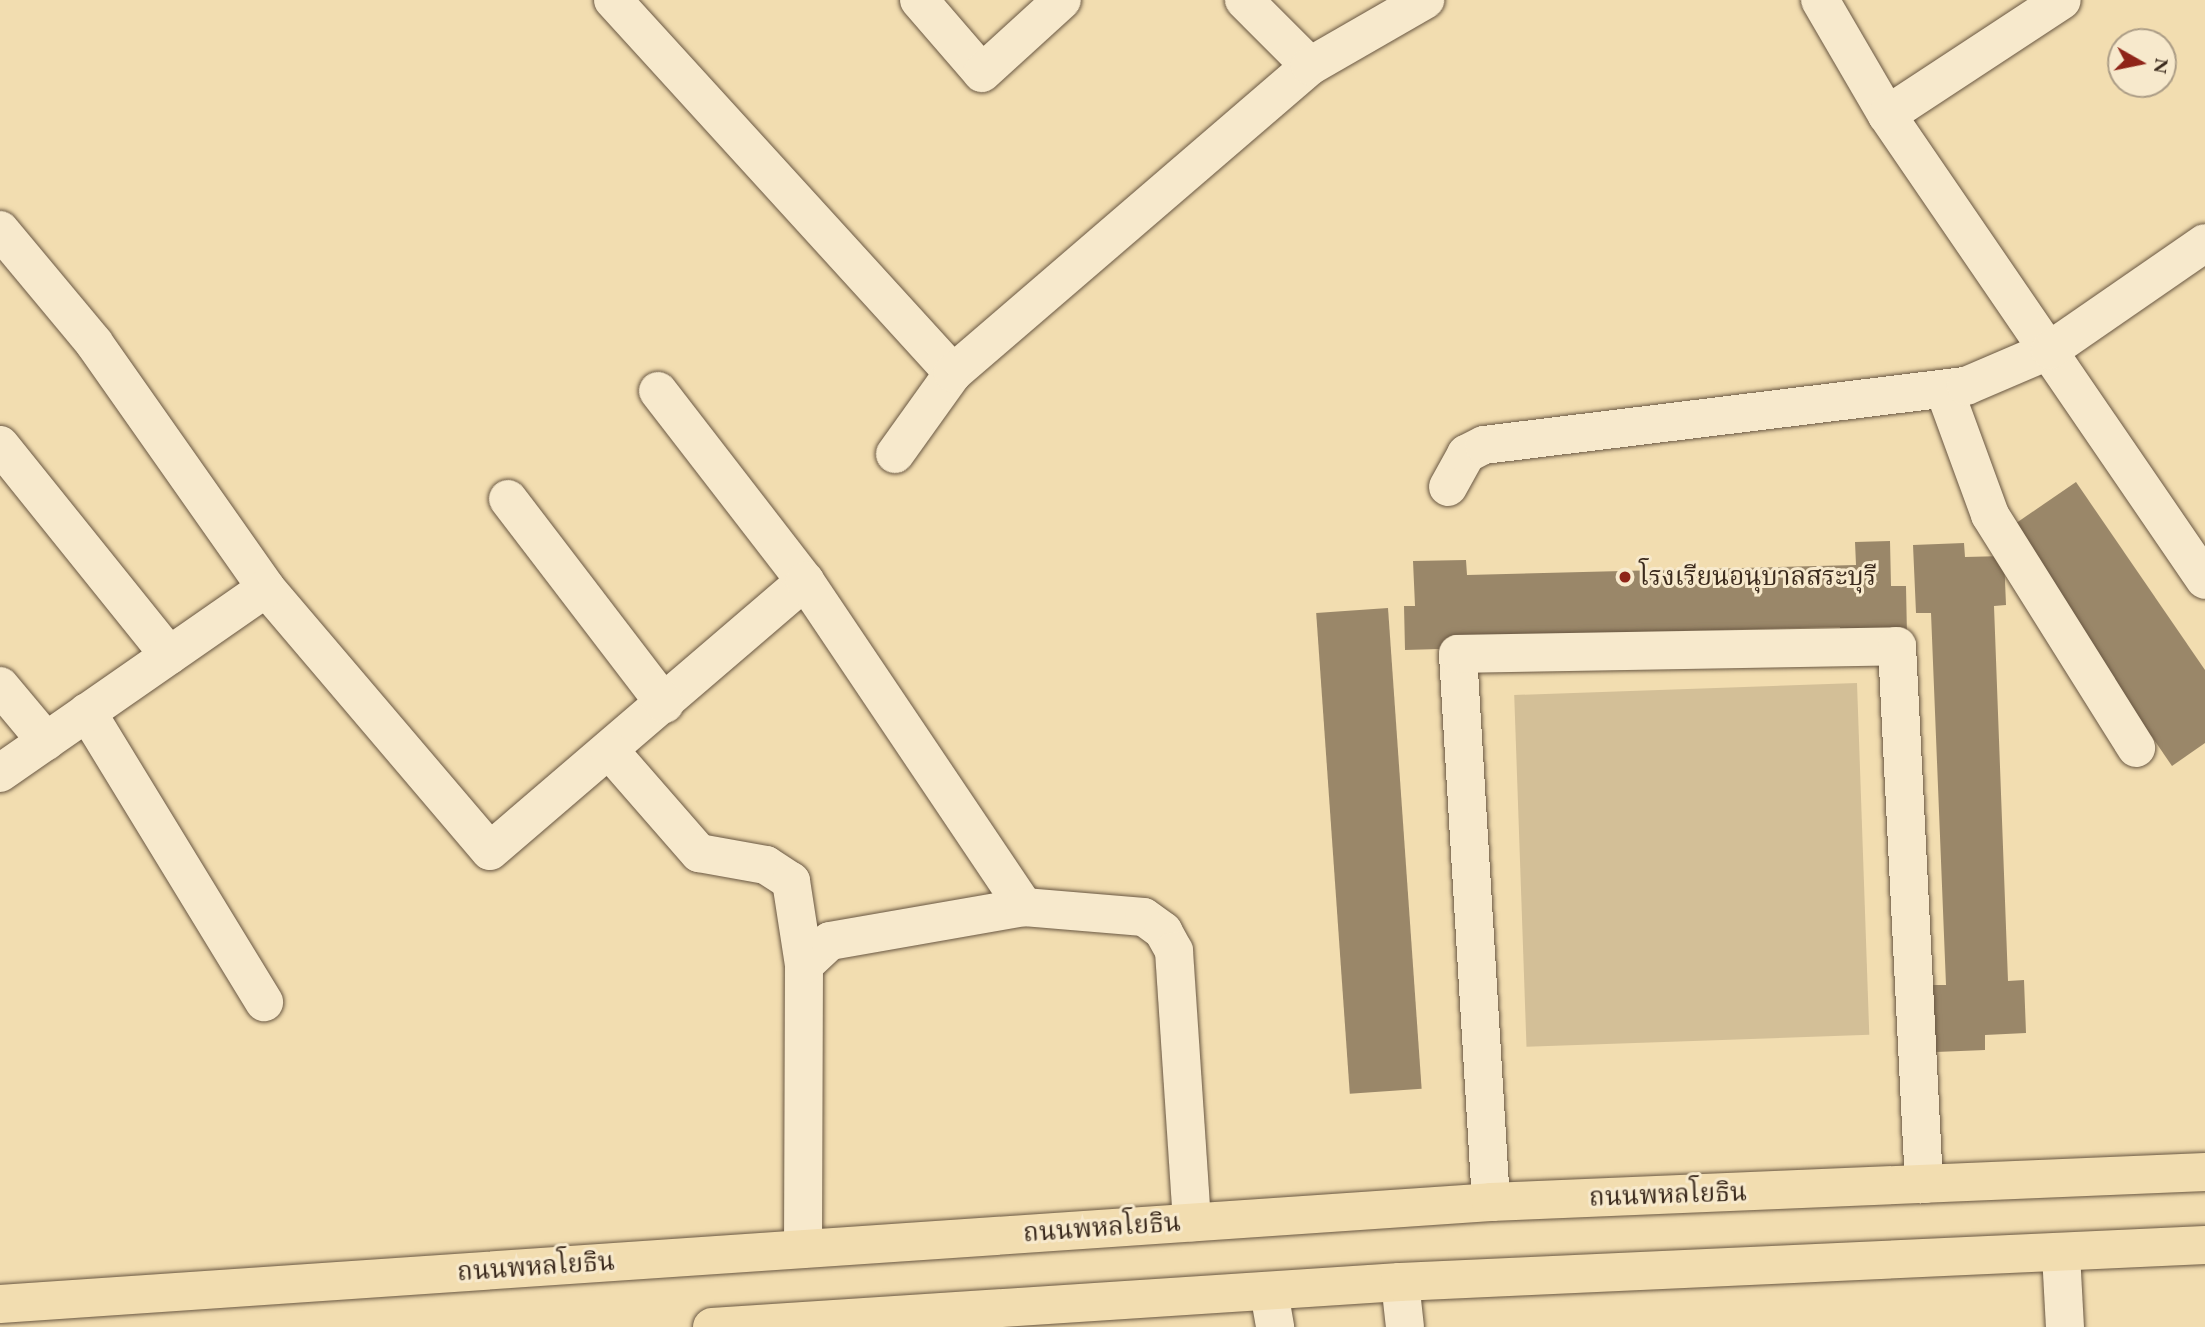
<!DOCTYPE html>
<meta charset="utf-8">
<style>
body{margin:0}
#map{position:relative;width:2205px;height:1327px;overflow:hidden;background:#f2ddb0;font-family:"EB Garamond","Noto Serif Thai",serif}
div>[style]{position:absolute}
.green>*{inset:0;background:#d3bf97;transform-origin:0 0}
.building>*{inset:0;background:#9a8769;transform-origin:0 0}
.roads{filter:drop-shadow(0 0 2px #695742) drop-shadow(0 0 2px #695742)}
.minor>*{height:38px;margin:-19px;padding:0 19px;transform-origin:19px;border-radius:19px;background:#f7e9cc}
.major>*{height:38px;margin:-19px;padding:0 19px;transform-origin:19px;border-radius:19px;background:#f2ddb0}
.dots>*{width:19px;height:19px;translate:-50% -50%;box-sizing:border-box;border:4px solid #f7e9cc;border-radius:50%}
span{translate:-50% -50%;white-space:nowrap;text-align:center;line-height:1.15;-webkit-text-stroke:6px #f7e9cc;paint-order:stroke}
.poi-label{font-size:26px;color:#3b2a1d}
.left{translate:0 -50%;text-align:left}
.street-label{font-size:26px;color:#3b2a1d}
.north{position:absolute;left:2107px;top:28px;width:70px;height:70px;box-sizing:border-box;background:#f7e9cc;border:2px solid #ac9d86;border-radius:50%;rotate:99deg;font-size:19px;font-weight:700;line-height:28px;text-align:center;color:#3b2a1d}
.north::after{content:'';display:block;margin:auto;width:24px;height:32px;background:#8f2418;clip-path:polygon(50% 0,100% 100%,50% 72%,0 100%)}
</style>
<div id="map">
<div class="green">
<div style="left:1857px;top:683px;width:352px;height:343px;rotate:88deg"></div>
</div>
<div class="building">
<div style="clip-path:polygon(2076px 482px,2205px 670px,2205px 743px,2172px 766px,2009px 528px)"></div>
<div style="clip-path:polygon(1890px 541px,1891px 586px,1906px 586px,1907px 636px,1840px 638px,1840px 627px,1473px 636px,1473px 648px,1405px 650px,1404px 606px,1415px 606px,1413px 561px,1466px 560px,1467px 575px,1856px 565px,1855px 542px)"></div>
<div style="clip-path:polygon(1964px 543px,1965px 557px,2004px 556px,2006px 605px,1994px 606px,2008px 981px,2024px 980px,2026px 1033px,1985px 1035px,1985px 1050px,1936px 1052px,1933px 985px,1946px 985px,1931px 613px,1916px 613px,1913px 545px)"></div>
<div style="left:1388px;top:608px;width:482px;height:72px;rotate:86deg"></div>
</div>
<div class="roads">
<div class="minor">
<div style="left:613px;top:0;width:505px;rotate:47.65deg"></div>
<div style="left:919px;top:0;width:96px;rotate:49.2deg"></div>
<div style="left:982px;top:73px;width:108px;rotate:-42.4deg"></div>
<div style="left:1244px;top:0;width:93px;rotate:45deg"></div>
<div style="left:1820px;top:0;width:133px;rotate:59.8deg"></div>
<div style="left:1887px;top:115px;width:563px;rotate:55.63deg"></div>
<div style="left:1887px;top:115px;width:209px;rotate:-33.3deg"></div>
<div style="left:0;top:230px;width:147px;rotate:50.2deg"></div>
<div style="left:94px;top:343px;width:299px;rotate:54.9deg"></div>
<div style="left:266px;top:588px;width:345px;rotate:49.6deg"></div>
<div style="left:490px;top:851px;width:415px;rotate:-40.6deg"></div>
<div style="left:1944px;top:389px;width:134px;rotate:69.9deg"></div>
<div style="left:1990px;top:515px;width:275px;rotate:57.9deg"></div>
<div style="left:658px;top:391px;width:240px;rotate:52.3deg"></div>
<div style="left:805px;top:581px;width:393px;rotate:56.1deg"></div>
<div style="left:0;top:445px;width:270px;rotate:51.2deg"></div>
<div style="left:895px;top:454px;width:100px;rotate:-54.4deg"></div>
<div style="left:953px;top:373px;width:471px;rotate:-40.7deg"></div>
<div style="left:1310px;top:66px;width:133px;rotate:-29.9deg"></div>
<div style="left:1448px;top:487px;width:38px;rotate:-61deg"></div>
<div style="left:1466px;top:454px;width:20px;rotate:-27deg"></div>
<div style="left:1484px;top:445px;width:486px;rotate:-7deg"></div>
<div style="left:1966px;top:386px;width:91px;rotate:-23.2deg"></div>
<div style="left:2050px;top:350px;width:188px;rotate:-34.6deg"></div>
<div style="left:508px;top:499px;width:258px;rotate:52.6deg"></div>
<div style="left:0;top:686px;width:72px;rotate:50.1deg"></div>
<div style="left:87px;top:712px;width:340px;rotate:58.6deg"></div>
<div style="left:609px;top:750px;width:137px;rotate:48.9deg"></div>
<div style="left:699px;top:853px;width:68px;rotate:10.2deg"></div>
<div style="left:766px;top:865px;width:30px;rotate:33deg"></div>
<div style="left:791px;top:881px;width:85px;rotate:81.2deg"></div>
<div style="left:0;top:773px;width:324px;rotate:-34.8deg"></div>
<div style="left:1491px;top:1202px;width:549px;rotate:-93.45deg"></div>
<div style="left:1458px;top:654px;width:439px;rotate:-1deg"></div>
<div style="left:1897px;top:646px;width:539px;rotate:87.13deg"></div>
<div style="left:803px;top:1249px;width:284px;rotate:-89.8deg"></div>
<div style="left:804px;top:965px;width:35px;rotate:-43deg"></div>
<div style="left:830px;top:941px;width:197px;rotate:-9.9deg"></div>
<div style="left:1024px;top:907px;width:120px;rotate:4.8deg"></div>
<div style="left:1144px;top:917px;width:24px;rotate:36deg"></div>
<div style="left:1163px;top:931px;width:23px;rotate:61deg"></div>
<div style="left:1174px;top:951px;width:272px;rotate:86.2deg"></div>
<div style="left:2061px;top:1254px;width:73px;rotate:86.9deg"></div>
<div style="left:1400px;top:1282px;width:45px;rotate:83.7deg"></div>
<div style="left:1269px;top:1292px;width:36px;rotate:80deg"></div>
</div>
<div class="major">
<div style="left:0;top:1304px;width:1494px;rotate:-3.91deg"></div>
<div style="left:1491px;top:1202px;width:715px;rotate:-2.41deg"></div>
<div style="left:712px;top:1327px;width:689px;rotate:-3.74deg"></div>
<div style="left:1400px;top:1282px;width:806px;rotate:-2.63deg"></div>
</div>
</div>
<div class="dots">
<div style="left:1625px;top:577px;background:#8f2418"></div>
</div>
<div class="poi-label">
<span class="left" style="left:1639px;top:577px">โรงเรียนอนุบาลสระบุรี</span>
</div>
<div class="street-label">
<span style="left:1668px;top:1195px;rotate:-2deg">ถนนพหลโยธิน</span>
<span style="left:1102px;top:1228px;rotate:-4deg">ถนนพหลโยธิน</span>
<span style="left:536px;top:1267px;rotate:-4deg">ถนนพหลโยธิน</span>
</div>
<div class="north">N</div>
</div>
